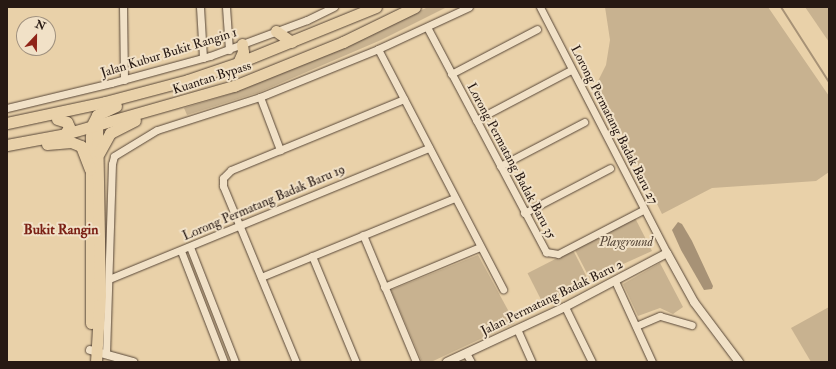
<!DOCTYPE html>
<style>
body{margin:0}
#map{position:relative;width:836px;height:369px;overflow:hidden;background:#e9d1a9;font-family:"IM FELL Double Pica",serif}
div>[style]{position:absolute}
.green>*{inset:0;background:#c8b290;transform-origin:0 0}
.water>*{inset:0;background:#a79276}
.stream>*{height:2px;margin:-1px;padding:0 1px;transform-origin:1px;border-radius:1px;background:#a79276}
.roads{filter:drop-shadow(0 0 1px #584738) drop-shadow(0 0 1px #584738)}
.minor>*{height:7px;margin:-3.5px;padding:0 3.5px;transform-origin:3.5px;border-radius:3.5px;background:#f1e1c7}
.tertiary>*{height:8px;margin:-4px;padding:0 4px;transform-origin:4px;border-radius:4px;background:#f1e1c7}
.primary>*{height:11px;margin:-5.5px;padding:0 5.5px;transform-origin:5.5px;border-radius:5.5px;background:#e9d1a9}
.trunk>*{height:11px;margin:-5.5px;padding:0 5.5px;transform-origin:5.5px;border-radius:5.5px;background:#e9d1a9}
span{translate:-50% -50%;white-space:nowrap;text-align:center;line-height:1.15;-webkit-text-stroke:4px #f1e1c7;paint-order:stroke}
.street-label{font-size:13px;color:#271913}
.park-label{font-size:13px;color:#574738;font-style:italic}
.neighbourhood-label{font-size:14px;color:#7a1f14;font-weight:700}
.frame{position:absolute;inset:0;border:8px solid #271913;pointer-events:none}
.north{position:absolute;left:16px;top:16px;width:40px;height:40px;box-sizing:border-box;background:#f1e1c7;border:1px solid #a0917f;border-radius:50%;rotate:22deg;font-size:11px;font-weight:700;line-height:16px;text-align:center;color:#271913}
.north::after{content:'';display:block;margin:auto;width:14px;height:18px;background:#8f2418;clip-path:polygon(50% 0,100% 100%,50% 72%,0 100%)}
</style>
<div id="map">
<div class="green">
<div style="clip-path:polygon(428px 7px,447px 7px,381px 40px,260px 92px,187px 115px,184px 108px,230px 94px,349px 45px)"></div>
<div style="clip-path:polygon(605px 7px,768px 7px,829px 96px,829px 172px,816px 181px,712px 188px,662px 214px,597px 83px,606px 65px,610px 40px)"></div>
<div style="clip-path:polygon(805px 7px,829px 7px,829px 42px)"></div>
<div style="clip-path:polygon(634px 216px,652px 251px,590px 279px,575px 250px)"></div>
<div style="left:573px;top:250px;width:34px;height:51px;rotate:63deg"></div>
<div style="clip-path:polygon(478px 255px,515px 323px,431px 362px,422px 362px,391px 290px)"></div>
<div style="clip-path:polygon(660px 263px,683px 307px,673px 314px,660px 308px,638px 316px,623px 284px)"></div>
<div style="clip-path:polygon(829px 307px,829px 362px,811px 362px,791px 328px)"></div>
</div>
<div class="water">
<div style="clip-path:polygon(678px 222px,682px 224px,692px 241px,713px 286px,712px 289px,704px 290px,681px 250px,672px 230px)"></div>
</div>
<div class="stream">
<div style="left:781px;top:7px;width:89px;rotate:57.4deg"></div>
</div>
<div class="roads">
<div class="minor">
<div style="left:123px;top:7px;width:73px;rotate:89.2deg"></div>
<div style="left:200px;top:7px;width:51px;rotate:86.6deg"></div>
<div style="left:226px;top:7px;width:43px;rotate:86deg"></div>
<div style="left:540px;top:7px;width:277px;rotate:62.7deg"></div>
<div style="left:427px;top:27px;width:255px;rotate:62.1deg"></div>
<div style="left:546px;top:252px;width:12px;rotate:9deg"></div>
<div style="left:558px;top:254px;width:96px;rotate:-27.4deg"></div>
<div style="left:378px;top:49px;width:271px;rotate:62.5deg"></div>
<div style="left:451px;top:74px;width:97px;rotate:-27.6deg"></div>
<div style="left:260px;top:97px;width:57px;rotate:69.3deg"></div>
<div style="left:7px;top:108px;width:107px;rotate:-13.5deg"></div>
<div style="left:111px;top:83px;width:103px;rotate:-15.3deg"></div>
<div style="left:210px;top:56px;width:103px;rotate:-20.4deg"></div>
<div style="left:307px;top:20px;width:30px;rotate:-26deg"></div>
<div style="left:476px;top:120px;width:107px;rotate:-27.8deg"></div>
<div style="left:500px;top:166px;width:95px;rotate:-27.6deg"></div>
<div style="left:524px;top:213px;width:97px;rotate:-27.6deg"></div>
<div style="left:363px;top:235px;width:138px;rotate:67.3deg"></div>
<div style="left:190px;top:247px;width:123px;rotate:68.6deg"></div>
<div style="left:181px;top:251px;width:119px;rotate:68.8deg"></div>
<div style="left:312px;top:256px;width:115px;rotate:67.5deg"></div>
<div style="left:261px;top:277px;width:209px;rotate:-22.2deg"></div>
<div style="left:109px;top:279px;width:346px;rotate:-22.3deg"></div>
<div style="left:615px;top:281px;width:89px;rotate:65.4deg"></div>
<div style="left:384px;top:287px;width:104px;rotate:-22.6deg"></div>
<div style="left:565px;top:307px;width:61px;rotate:63.9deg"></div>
<div style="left:636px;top:326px;width:26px;rotate:-23deg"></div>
<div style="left:660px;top:316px;width:33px;rotate:16deg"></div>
<div style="left:517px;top:329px;width:36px;rotate:66deg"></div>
<div style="left:466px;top:353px;width:10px;rotate:61deg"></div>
<div style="left:106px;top:354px;width:190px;rotate:-88.2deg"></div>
<div style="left:112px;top:164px;width:8px;rotate:-76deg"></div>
<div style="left:114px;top:156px;width:50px;rotate:-31.2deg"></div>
<div style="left:157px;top:130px;width:108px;rotate:-17.8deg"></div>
<div style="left:260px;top:97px;width:127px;rotate:-22.1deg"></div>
<div style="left:378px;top:49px;width:100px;rotate:-24.8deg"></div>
<div style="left:296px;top:362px;width:191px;rotate:-112.5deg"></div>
<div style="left:223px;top:186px;width:8px;rotate:-90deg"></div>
<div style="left:223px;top:178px;width:11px;rotate:-45deg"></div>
<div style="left:231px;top:170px;width:187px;rotate:-22.3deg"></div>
</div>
<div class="tertiary">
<div style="left:90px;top:350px;width:45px;rotate:15.6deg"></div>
<div style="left:447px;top:362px;width:130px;rotate:-25deg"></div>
<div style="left:565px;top:307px;width:115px;rotate:-27.9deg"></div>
<div style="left:667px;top:253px;width:56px;rotate:61.1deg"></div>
<div style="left:694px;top:302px;width:75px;rotate:53.1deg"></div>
</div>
<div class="primary">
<div style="left:91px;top:135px;width:188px;rotate:90deg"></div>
<div style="left:96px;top:362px;width:67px;rotate:-86.6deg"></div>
<div style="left:100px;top:295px;width:170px;rotate:-91deg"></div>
</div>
<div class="trunk">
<div style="left:276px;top:31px;width:19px;rotate:35deg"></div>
<div style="left:238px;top:63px;width:12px;rotate:-66deg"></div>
<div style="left:243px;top:52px;width:8px;rotate:-97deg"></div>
<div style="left:57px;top:119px;width:10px;rotate:17deg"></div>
<div style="left:67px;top:122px;width:5px;rotate:68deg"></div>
<div style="left:69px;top:127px;width:8px;rotate:120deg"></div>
<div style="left:7px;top:123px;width:100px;rotate:-12.1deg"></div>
<div style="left:105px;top:102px;width:86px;rotate:-14.8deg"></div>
<div style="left:188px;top:80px;width:53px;rotate:-18.8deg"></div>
<div style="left:238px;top:63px;width:149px;rotate:-22.1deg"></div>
<div style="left:91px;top:127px;width:13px;rotate:-63deg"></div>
<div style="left:97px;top:115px;width:21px;rotate:-25deg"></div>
<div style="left:47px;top:144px;width:24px;rotate:-5deg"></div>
<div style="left:71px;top:142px;width:11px;rotate:22deg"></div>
<div style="left:81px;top:146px;width:25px;rotate:69deg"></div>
<div style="left:7px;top:145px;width:59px;rotate:-10.7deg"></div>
<div style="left:65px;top:134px;width:176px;rotate:-15.9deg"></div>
<div style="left:234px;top:86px;width:118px;rotate:-22deg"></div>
<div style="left:343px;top:42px;width:80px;rotate:-25.9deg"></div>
<div style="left:99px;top:153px;width:23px;rotate:-61deg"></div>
<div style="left:110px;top:133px;width:28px;rotate:-27deg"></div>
</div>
</div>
<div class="street-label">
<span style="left:169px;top:53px;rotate:-17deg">Jalan Kubur Bukit Rangin 1</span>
<span style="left:212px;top:78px;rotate:-18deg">Kuantan Bypass</span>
<span style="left:614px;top:125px;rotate:63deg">Lorong Permatang Badak Baru 27</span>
<span style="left:511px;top:161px;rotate:62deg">Lorong Permatang Badak Baru 35</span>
<span style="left:264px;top:203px;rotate:-23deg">Lorong Permatang Badak Baru 19</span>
<span style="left:552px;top:298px;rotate:-26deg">Jalan Permatang Badak Baru 2</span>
</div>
<div class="park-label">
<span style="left:626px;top:242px">Playground</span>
</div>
<div class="neighbourhood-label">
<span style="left:61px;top:230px">Bukit Rangin</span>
</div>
<div class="frame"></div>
<div class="north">N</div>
</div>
